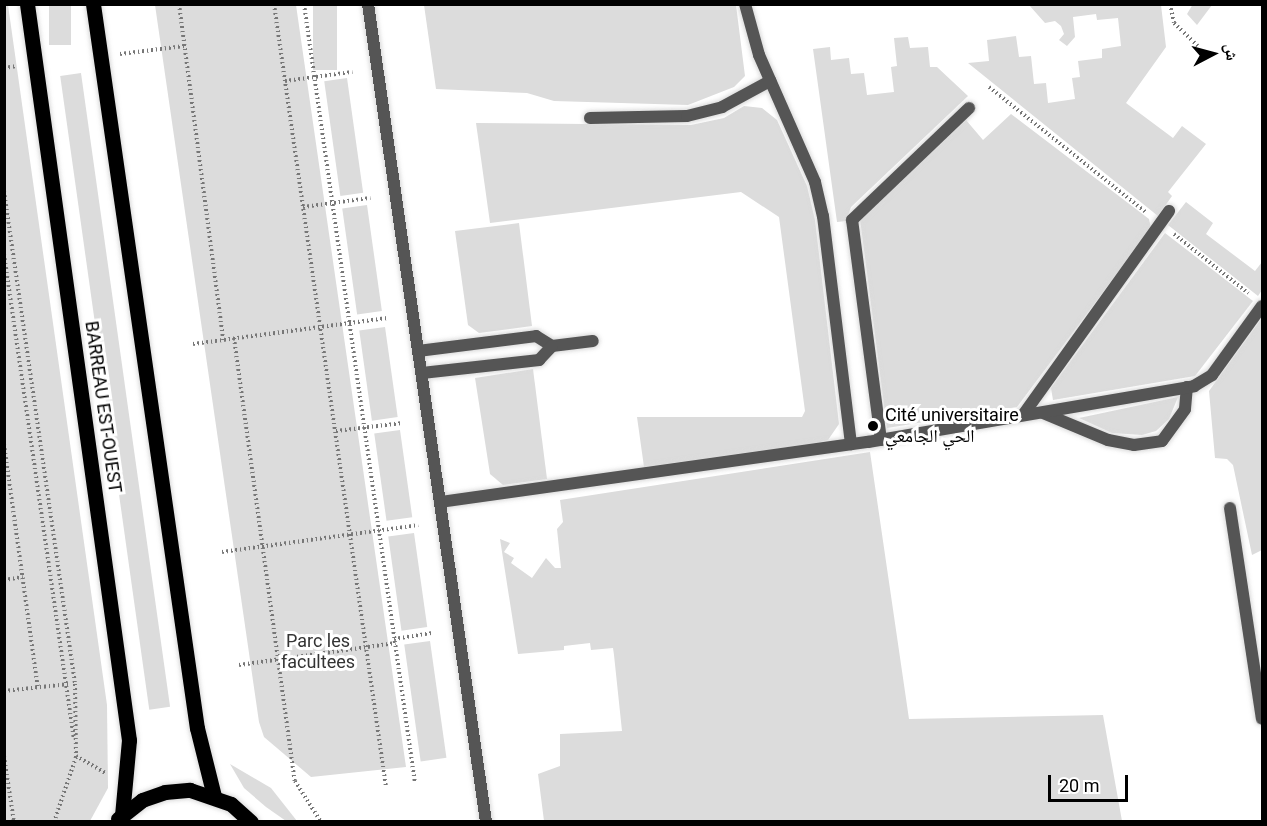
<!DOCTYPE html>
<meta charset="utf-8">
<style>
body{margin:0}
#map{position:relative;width:1267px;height:826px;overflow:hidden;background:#fff;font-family:Roboto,"Noto Naskh Arabic",sans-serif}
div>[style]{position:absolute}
.green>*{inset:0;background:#dcdcdc;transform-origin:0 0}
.path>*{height:4px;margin-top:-2px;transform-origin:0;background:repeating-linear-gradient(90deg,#777 0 1.5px,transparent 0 4.5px)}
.roads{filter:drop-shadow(0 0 2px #dbdbdb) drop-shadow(0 0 2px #dbdbdb)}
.service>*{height:12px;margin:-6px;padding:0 6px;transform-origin:6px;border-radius:6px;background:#555}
.minor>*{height:12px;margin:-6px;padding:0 6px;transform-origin:6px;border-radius:6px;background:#555}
.primary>*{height:15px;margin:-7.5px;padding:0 7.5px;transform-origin:7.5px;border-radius:7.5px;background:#000}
.dots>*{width:16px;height:16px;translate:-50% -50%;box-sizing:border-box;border:3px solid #fff;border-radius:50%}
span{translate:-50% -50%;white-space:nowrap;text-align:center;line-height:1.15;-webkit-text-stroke:6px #fff;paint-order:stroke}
.street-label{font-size:18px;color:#000}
.poi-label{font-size:18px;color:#000}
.left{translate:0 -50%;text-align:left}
.park-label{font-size:18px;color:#333}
.frame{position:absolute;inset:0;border:6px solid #000;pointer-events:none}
.north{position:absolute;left:1183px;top:24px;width:60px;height:60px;-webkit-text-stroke:4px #fff;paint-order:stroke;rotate:84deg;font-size:16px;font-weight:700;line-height:24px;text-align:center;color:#000}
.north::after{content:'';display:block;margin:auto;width:21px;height:27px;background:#000;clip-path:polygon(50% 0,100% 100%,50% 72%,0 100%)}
.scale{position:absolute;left:1048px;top:775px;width:80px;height:27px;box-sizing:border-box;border:3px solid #000;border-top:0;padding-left:8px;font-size:18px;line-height:21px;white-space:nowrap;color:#000;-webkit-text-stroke:4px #fff;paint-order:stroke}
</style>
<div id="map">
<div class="green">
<div style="clip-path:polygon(1193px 4px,1212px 5px,1197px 25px,1187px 14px)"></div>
<div style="clip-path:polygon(8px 5px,107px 705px,108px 788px,90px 821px,5px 821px,4px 5px)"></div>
<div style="left:49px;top:5px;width:22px;height:40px"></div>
<div style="clip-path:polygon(155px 5px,296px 5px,406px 767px,311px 777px,264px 737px,259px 722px)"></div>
<div style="left:313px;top:5px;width:24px;height:65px"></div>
<div style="clip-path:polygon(424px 5px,736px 5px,745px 76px,734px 87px,688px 105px,554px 101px,527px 93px,436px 89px)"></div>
<div style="clip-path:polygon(1029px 5px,1161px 5px,1166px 47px,1126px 103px,1173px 138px,1182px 126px,1206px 144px,1168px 192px,1172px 196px,1158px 216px,968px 63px,989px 61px,987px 40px,1016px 36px,1019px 57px,1031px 56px,1034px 84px,1046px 83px,1048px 103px,1075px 99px,1072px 78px,1080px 77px,1078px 61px,1102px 58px,1102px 49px,1121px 46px,1118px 18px,1097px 20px,1096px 14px,1073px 17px,1075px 37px,1067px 46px,1059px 40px,1064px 34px,1061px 26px,1055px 21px,1045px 23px)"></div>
<div style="clip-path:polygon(908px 37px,910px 48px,928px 47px,930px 67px,937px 67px,968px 96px,851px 207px,846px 221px,837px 222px,813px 49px,830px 47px,831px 60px,849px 58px,851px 74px,864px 73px,867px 95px,894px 92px,891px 67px,897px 66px,894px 38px)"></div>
<div style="left:81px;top:73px;width:640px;height:21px;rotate:82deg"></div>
<div style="left:347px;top:78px;width:116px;height:23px;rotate:82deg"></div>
<div style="clip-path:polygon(744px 106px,762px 108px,777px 120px,807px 186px,815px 220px,839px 424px,828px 440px,817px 443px,644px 467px,637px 417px,802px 417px,805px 411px,779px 217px,741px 192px,490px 223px,476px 123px,691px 125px,724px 118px)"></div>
<div style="clip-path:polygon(1011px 114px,1149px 219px,1151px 228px,1017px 407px,887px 428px,860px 219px,966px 120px,983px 140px)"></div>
<div style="clip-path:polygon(1186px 202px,1213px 223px,1206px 234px,1255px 271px,1262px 262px,1262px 290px,1258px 296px,1168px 225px)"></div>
<div style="left:367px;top:205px;width:107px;height:25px;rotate:82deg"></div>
<div style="clip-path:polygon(519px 223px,532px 326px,479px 333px,468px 325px,455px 231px)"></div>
<div style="clip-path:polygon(1165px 233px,1253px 301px,1195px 376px,1053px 400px,1051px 388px)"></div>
<div style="clip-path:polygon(1262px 318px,1262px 550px,1252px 555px,1233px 465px,1227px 459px,1215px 458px,1209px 391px)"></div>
<div style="left:385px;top:327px;width:91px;height:26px;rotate:82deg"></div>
<div style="clip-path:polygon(533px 369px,547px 479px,503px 485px,490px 474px,475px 378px)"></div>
<div style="clip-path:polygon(1178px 397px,1169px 419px,1156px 431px,1142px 435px,1112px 433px,1079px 418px)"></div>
<div style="left:400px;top:430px;width:88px;height:26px;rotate:82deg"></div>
<div style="clip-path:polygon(870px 452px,909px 719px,1103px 715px,1122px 821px,544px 821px,538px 774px,560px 766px,560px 734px,622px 731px,614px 655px,613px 648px,591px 650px,590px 643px,564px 646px,564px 650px,518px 654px,500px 539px,510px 543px,504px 552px,514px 558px,511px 563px,532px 578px,546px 558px,555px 568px,561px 568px,557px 529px,563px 522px,560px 500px)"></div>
<div style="left:414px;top:533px;width:95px;height:26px;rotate:82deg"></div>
<div style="left:430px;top:641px;width:118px;height:26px;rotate:82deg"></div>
<div style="clip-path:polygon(230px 764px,271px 788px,297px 821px,286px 821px,266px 807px,244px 788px)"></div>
</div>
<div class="path">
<div style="left:179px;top:4px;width:339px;rotate:82.5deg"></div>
<div style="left:274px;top:4px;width:791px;rotate:81.86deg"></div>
<div style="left:304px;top:4px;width:787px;rotate:81.89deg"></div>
<div style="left:1170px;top:4px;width:19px;rotate:78deg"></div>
<div style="left:1174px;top:23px;width:33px;rotate:44deg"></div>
<div style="left:120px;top:54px;width:65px;rotate:-7deg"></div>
<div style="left:4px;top:68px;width:13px;rotate:-9deg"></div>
<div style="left:285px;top:81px;width:68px;rotate:-7.7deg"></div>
<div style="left:989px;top:87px;width:202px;rotate:38.6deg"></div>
<div style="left:4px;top:191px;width:498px;rotate:81.8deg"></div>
<div style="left:75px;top:684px;width:73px;rotate:89.2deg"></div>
<div style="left:76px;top:757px;width:69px;rotate:108.7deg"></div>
<div style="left:303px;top:207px;width:68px;rotate:-7.7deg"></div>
<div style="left:1174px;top:234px;width:95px;rotate:38.6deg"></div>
<div style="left:4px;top:254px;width:490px;rotate:81.8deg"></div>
<div style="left:234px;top:338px;width:447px;rotate:82.2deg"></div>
<div style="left:295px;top:781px;width:49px;rotate:57.6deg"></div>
<div style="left:193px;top:344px;width:196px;rotate:-7.6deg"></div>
<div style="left:336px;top:431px;width:67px;rotate:-6.8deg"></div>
<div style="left:4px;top:444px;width:246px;rotate:82.1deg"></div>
<div style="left:222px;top:552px;width:198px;rotate:-7.8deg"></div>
<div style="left:4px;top:580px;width:19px;rotate:-9deg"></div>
<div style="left:394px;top:639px;width:39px;rotate:-9deg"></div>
<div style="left:239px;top:665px;width:158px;rotate:-8deg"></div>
<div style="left:4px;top:691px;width:65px;rotate:-6.1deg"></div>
<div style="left:4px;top:756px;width:67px;rotate:81.4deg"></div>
<div style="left:76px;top:756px;width:34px;rotate:30deg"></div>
</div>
<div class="roads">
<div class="service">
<div style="left:745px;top:4px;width:53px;rotate:74.6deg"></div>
<div style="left:759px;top:55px;width:139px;rotate:66.2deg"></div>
<div style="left:815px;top:182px;width:35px;rotate:77deg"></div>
<div style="left:823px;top:216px;width:230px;rotate:83deg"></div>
<div style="left:590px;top:118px;width:97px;rotate:-1.2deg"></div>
<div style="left:687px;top:116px;width:36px;rotate:-14deg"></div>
<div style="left:722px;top:107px;width:55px;rotate:-28.4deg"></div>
<div style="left:418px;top:351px;width:119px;rotate:-7.2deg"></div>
<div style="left:536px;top:336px;width:19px;rotate:32deg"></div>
<div style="left:552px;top:346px;width:41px;rotate:-7deg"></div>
<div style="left:422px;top:373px;width:118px;rotate:-6.3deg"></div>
<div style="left:539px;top:360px;width:19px;rotate:-47deg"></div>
<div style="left:1043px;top:413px;width:70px;rotate:22.6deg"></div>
<div style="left:1108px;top:440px;width:26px;rotate:11deg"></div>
<div style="left:1134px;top:445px;width:28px;rotate:-8deg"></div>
<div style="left:1162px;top:441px;width:39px;rotate:-54deg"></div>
<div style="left:1185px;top:409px;width:22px;rotate:-85deg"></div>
<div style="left:1023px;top:415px;width:251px;rotate:-54.4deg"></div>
<div style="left:881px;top:440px;width:222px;rotate:-97.5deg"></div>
<div style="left:852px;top:220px;width:162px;rotate:-43.7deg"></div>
<div style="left:440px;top:502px;width:432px;rotate:-8deg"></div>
<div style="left:868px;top:442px;width:331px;rotate:-9.7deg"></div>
<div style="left:1194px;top:386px;width:21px;rotate:-31deg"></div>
<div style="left:1212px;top:375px;width:85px;rotate:-54.1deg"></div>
<div style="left:1230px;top:508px;width:213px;rotate:81.4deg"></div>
</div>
<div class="minor">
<div style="left:368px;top:4px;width:826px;rotate:81.79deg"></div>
</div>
<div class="primary">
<div style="left:27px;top:4px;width:743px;rotate:82.11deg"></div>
<div style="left:129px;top:740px;width:75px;rotate:95.3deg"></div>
<div style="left:93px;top:4px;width:731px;rotate:81.83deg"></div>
<div style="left:197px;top:728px;width:70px;rotate:76deg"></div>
<div style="left:118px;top:819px;width:31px;rotate:-38deg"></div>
<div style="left:142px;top:800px;width:24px;rotate:-19deg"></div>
<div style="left:165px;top:792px;width:25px;rotate:-5deg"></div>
<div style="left:190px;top:790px;width:43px;rotate:18.9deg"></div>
<div style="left:231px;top:804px;width:27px;rotate:42deg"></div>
</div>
</div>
<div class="dots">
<div style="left:873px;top:426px;background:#000"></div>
</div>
<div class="street-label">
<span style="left:103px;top:407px;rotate:82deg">BARREAU EST-OUEST</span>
</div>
<div class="poi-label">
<span class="left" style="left:885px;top:426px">Cité universitaire<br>الحي الجامعي</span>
</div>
<div class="park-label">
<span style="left:318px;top:652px">Parc les<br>facultees</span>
</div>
<div class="frame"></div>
<div class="north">ش</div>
<div class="scale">20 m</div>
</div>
